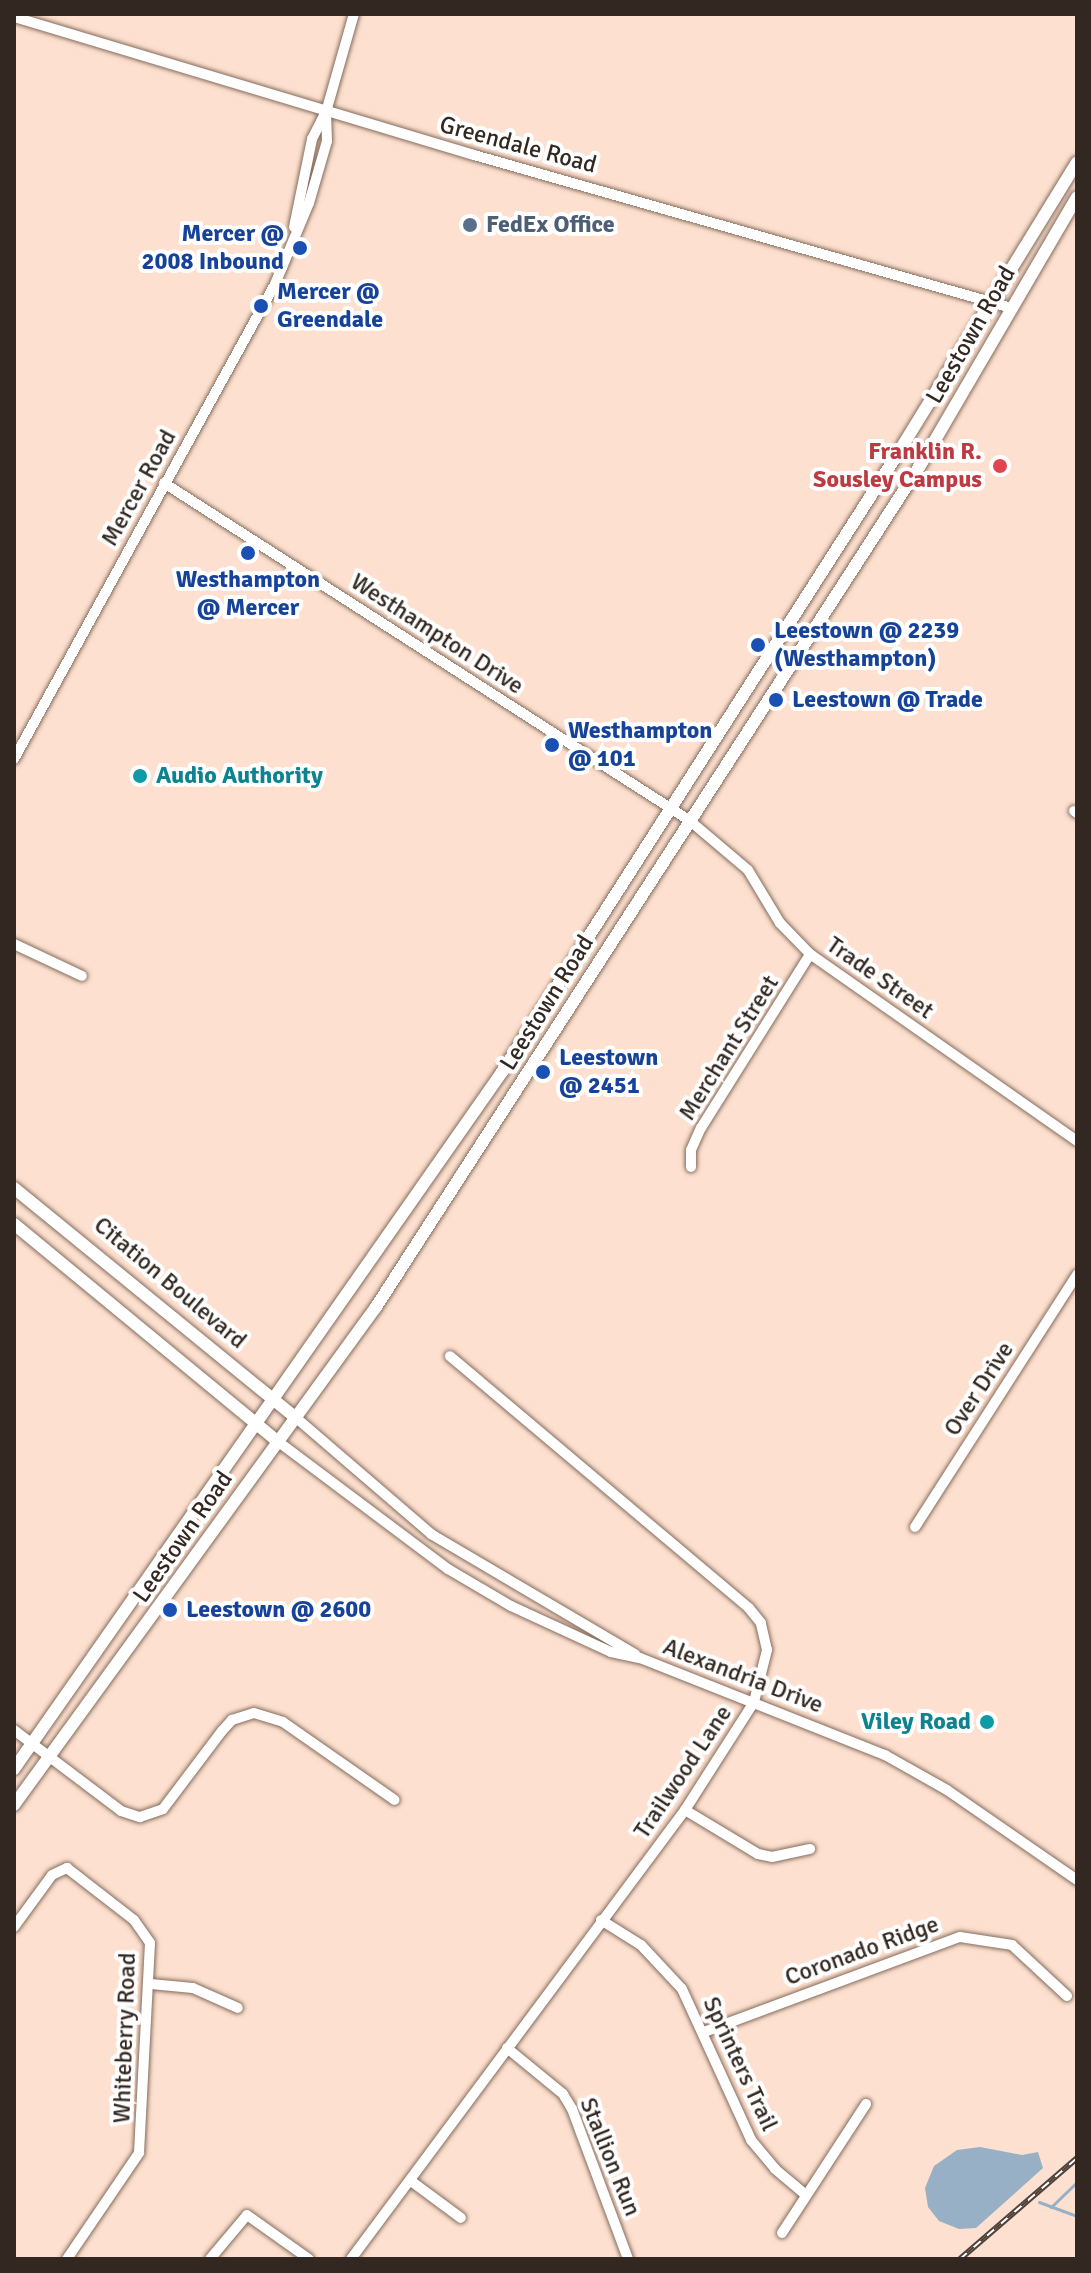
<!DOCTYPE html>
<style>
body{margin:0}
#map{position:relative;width:1091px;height:2273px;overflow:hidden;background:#fde0cf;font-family:Signika,sans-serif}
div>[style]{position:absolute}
.water>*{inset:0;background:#97b0c6}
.stream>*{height:3px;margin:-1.5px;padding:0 1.5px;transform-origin:1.5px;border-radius:1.5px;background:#97b0c6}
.roads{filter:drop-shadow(0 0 2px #856c5d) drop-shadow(0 0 2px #856c5d)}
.minor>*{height:10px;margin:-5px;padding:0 5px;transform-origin:5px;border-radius:5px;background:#fff}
.major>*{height:12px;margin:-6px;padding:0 6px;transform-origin:6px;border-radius:6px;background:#fff}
.rail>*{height:6px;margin-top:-3px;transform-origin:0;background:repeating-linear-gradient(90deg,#fff 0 9px,#4e4139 0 18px);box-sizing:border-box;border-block:2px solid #4e4139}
.dots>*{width:22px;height:22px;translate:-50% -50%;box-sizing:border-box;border:4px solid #fff;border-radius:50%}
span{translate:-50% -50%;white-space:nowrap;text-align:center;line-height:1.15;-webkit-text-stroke:8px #fff;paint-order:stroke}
.street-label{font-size:24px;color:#322821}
.service-label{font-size:24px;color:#4e5e75;font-weight:700}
.left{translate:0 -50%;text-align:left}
.transit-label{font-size:24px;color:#164399;font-weight:700}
.right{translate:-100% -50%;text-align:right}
.health-label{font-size:24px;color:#be3a42;font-weight:700}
.culture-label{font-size:24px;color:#0d838f;font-weight:700}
.frame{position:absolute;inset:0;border:16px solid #322821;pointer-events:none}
</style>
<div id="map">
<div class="water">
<div style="clip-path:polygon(980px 2147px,1022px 2155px,1038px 2152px,1043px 2168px,976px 2228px,959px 2229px,939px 2221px,928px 2207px,925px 2188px,934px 2166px,957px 2150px)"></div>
</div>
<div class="stream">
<div style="left:1039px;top:2202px;width:40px;rotate:20.2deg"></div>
<div style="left:1051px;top:2207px;width:36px;rotate:-44deg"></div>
</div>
<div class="roads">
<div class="minor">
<div style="left:14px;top:17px;width:480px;rotate:16.7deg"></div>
<div style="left:474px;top:155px;width:559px;rotate:15.88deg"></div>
<div style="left:294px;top:227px;width:90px;rotate:-78.4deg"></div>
<div style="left:312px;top:139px;width:30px;rotate:-63deg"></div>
<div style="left:326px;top:112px;width:102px;rotate:-74.1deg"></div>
<div style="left:164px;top:483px;width:624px;rotate:32.7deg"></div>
<div style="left:689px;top:820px;width:77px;rotate:40.3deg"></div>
<div style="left:748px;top:870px;width:62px;rotate:58.9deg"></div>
<div style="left:780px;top:923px;width:43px;rotate:45.9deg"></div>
<div style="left:810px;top:954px;width:326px;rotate:35deg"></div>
<div style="left:14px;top:759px;width:542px;rotate:-61.21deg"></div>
<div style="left:275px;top:284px;width:88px;rotate:-67.2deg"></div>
<div style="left:309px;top:203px;width:65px;rotate:-73.8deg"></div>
<div style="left:327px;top:141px;width:29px;rotate:-92deg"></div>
<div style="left:1074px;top:811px;width:4px;rotate:34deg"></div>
<div style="left:14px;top:944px;width:75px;rotate:25.2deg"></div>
<div style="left:691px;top:1167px;width:17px;rotate:-90deg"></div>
<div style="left:691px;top:1150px;width:24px;rotate:-66deg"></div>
<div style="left:701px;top:1128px;width:205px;rotate:-57.9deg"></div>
<div style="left:294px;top:1416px;width:181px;rotate:40.7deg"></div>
<div style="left:431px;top:1534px;width:237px;rotate:30.5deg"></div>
<div style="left:276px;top:1440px;width:215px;rotate:36.9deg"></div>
<div style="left:448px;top:1569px;width:73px;rotate:30.4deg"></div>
<div style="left:511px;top:1606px;width:110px;rotate:24.7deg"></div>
<div style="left:611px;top:1652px;width:30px;rotate:12deg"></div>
<div style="left:640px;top:1658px;width:264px;rotate:21.6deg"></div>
<div style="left:885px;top:1755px;width:71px;rotate:29.4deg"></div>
<div style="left:947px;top:1790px;width:158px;rotate:34.7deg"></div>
<div style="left:915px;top:1527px;width:300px;rotate:-57.3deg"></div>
<div style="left:14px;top:1730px;width:134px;rotate:37.1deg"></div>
<div style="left:121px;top:1811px;width:20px;rotate:18deg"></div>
<div style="left:140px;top:1817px;width:24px;rotate:-19deg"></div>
<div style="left:163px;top:1809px;width:98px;rotate:-52.9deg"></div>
<div style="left:222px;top:1731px;width:15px;rotate:-48deg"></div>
<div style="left:232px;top:1720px;width:23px;rotate:-18deg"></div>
<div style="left:254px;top:1713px;width:30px;rotate:17deg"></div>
<div style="left:283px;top:1722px;width:136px;rotate:34.9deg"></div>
<div style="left:685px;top:1810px;width:85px;rotate:31.1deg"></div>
<div style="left:758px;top:1854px;width:14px;rotate:12deg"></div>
<div style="left:772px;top:1857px;width:39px;rotate:-12deg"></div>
<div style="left:601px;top:1920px;width:47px;rotate:32deg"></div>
<div style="left:641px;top:1945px;width:60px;rotate:47deg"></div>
<div style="left:682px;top:1989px;width:166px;rotate:65.4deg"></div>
<div style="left:751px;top:2140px;width:38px;rotate:50deg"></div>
<div style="left:775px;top:2169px;width:39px;rotate:40deg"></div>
<div style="left:14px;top:1927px;width:64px;rotate:-53.8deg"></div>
<div style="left:52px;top:1875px;width:17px;rotate:-25deg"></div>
<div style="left:67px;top:1868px;width:85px;rotate:37.8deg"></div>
<div style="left:134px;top:1920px;width:28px;rotate:55deg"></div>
<div style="left:150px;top:1943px;width:210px;rotate:93deg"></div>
<div style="left:139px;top:2153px;width:128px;rotate:124.2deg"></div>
<div style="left:151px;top:1984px;width:42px;rotate:5.4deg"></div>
<div style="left:193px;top:1988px;width:49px;rotate:24deg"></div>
<div style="left:704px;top:2032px;width:273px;rotate:-20.4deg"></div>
<div style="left:960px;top:1937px;width:53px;rotate:8.7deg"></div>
<div style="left:1012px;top:1945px;width:75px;rotate:42.8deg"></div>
<div style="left:507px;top:2048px;width:72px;rotate:39.4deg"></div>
<div style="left:563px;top:2094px;width:17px;rotate:59deg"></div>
<div style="left:572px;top:2109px;width:160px;rotate:69.5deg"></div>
<div style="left:411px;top:2181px;width:62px;rotate:36.5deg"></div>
<div style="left:782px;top:2233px;width:154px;rotate:-56.9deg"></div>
<div style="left:210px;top:2259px;width:57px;rotate:-49.9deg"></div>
<div style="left:247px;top:2215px;width:76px;rotate:35.4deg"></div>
<div style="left:351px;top:2259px;width:560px;rotate:-53.36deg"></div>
<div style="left:685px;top:1810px;width:128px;rotate:-57.4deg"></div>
<div style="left:754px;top:1702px;width:54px;rotate:-76deg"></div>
<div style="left:767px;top:1650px;width:28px;rotate:-103deg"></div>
<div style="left:761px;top:1623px;width:19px;rotate:-129deg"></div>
<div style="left:749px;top:1608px;width:391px;rotate:-139.9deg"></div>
</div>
<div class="major">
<div style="left:14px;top:1188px;width:361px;rotate:39.2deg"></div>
<div style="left:14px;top:1224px;width:340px;rotate:39.5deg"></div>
<div style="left:14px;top:1769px;width:851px;rotate:-55deg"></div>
<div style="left:502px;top:1072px;width:729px;rotate:-57.38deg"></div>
<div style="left:895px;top:458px;width:347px;rotate:-58.4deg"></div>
<div style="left:14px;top:1805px;width:616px;rotate:-53.99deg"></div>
<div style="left:376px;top:1307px;width:1004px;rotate:-57.12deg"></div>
<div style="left:921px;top:464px;width:309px;rotate:-59.7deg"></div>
</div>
</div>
<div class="rail">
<div style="left:960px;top:2259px;width:155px;rotate:-40.8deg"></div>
</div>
<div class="dots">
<div style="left:470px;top:225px;background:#5c6f8a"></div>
<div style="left:300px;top:248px;background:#1a4fb4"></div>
<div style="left:261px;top:306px;background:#1a4fb4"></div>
<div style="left:1000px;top:466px;background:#e0444e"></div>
<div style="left:248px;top:553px;background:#1a4fb4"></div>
<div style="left:758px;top:645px;background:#1a4fb4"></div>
<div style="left:776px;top:700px;background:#1a4fb4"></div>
<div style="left:552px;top:745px;background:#1a4fb4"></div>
<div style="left:140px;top:776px;background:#0f9aa8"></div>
<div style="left:543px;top:1072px;background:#1a4fb4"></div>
<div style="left:170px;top:1610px;background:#1a4fb4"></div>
<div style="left:987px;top:1722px;background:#0f9aa8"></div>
</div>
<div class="street-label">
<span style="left:518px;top:145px;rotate:15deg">Greendale Road</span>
<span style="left:971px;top:335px;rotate:-60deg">Leestown Road</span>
<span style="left:139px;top:488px;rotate:-61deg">Mercer Road</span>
<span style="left:437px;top:634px;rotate:33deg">Westhampton Drive</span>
<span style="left:880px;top:978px;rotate:35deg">Trade Street</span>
<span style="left:547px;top:1003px;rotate:-58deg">Leestown Road</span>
<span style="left:729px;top:1048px;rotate:-58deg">Merchant Street</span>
<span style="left:170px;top:1283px;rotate:40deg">Citation Boulevard</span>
<span style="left:979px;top:1389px;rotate:-57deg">Over Drive</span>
<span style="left:183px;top:1537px;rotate:-55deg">Leestown Road</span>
<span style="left:743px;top:1676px;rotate:21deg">Alexandria Drive</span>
<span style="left:683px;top:1772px;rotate:-56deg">Trailwood Lane</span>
<span style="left:862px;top:1951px;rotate:-20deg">Coronado Ridge</span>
<span style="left:125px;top:2038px;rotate:-88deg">Whiteberry Road</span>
<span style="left:740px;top:2064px;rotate:65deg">Sprinters Trail</span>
<span style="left:610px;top:2157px;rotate:68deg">Stallion Run</span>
</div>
<div class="service-label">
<span class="left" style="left:486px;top:225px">FedEx Office</span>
</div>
<div class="transit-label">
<span class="right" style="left:284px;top:248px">Mercer @<br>2008 Inbound</span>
<span class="left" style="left:277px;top:306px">Mercer @<br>Greendale</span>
<span style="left:248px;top:594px">Westhampton<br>@ Mercer</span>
<span class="left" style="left:774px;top:645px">Leestown @ 2239<br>(Westhampton)</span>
<span class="left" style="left:792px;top:700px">Leestown @ Trade</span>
<span class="left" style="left:568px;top:745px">Westhampton<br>@ 101</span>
<span class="left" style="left:559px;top:1072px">Leestown<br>@ 2451</span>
<span class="left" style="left:186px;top:1610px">Leestown @ 2600</span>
</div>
<div class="health-label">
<span class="right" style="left:982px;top:466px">Franklin R.<br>Sousley Campus</span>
</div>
<div class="culture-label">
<span class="left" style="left:156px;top:776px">Audio Authority</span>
<span class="right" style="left:971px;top:1722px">Viley Road</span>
</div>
<div class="frame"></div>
</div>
